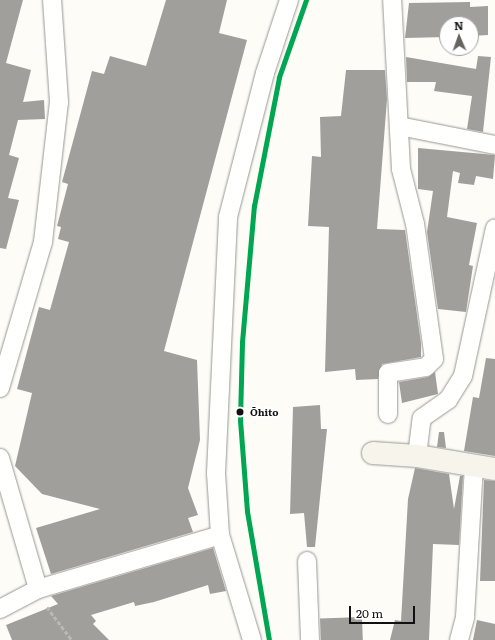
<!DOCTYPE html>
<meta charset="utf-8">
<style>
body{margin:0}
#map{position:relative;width:495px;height:640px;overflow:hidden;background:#fdfcf7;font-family:Literata,serif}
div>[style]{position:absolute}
.building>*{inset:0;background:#a19f9c;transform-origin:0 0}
.path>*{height:2.5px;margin-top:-1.25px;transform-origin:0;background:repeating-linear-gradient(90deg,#b9b9b8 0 4px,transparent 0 6px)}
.roads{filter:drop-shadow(0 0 1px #979795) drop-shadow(0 0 1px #979795)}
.street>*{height:18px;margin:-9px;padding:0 9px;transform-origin:9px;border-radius:9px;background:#fffffe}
.secondary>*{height:22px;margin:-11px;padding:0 11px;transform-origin:11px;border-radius:11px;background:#f6f4eb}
.rail-1>*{height:5px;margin:-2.5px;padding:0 2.5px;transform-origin:2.5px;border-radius:2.5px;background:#00a651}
.dots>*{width:11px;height:11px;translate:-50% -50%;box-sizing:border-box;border:2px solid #fff;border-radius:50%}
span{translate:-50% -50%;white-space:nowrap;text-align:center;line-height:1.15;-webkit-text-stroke:4px #fff;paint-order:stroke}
.stop-label{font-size:10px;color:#111;font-weight:700}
.left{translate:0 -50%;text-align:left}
.north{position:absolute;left:439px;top:16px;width:40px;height:40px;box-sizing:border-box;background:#fff;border:1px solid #a0a0a0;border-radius:50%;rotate:358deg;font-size:11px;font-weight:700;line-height:16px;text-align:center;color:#111}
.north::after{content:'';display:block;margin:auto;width:14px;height:18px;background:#646362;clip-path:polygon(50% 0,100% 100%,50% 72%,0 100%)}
.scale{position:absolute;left:349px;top:606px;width:66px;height:18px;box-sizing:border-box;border:2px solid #111;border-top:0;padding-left:5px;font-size:12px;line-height:14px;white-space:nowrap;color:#111;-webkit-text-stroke:3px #fff;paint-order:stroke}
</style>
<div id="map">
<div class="building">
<div style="clip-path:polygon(0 0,23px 0,6px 63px,31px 70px,23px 102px,44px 100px,45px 119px,18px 120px,9px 155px,19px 158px,8px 198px,19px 200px,6px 249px,0 248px)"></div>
<div style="clip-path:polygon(166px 0,227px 0,219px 33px,247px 40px,164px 351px,197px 360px,200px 440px,188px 488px,198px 515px,188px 518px,193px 532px,51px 574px,36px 528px,100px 509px,42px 494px,15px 466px,32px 393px,17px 389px,39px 307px,50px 310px,69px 242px,58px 239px,61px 227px,57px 226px,68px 184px,62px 182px,92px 71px,104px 74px,110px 56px,146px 66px)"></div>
<div style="clip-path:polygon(470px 2px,470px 7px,488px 6px,488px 35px,471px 36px,471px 24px,447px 24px,447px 37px,405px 38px,409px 3px)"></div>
<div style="clip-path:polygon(478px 56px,491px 57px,483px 132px,467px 129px,472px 96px,434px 91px,436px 82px,407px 82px,406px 57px,476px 69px)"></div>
<div style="clip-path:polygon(346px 70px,385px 70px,387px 99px,377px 229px,405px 230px,421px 343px,421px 357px,382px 364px,378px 379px,356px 380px,355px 369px,325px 372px,329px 227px,308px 226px,312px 156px,321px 157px,320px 117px,341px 116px)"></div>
<div style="clip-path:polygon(418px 148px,495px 155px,493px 179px,476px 176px,474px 185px,458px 183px,460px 173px,453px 171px,447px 217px,477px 223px,469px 265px,473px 266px,466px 312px,438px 309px,427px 232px,433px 191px,418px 189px)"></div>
<div style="clip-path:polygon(486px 358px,495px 359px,495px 456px,464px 451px,473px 397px,479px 398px)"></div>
<div style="clip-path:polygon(435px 372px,438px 394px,402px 403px,399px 382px,428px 377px)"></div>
<div style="clip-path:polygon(320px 405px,321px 429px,327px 429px,315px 547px,307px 547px,304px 513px,290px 514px,293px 407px)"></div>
<div style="clip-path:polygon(439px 432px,444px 432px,446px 448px,437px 447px)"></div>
<div style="clip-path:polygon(415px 468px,449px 474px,454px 509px,460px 476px,463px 476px,459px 545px,433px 544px,429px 640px,390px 640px,395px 620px,401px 621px,408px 499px)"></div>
<div style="clip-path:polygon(484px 480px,495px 481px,495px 581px,480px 581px)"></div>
<div style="clip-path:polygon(213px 548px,226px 591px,210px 594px,208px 585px,154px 602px,135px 606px,134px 602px,91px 615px,96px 621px,93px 624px,109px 640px,12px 640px,6px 625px,58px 604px,51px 596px)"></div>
<div style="left:362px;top:617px;width:23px;height:42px;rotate:88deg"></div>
<div style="clip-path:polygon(477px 620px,495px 624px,495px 640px,473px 640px)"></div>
</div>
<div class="path">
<div style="left:47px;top:607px;width:41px;rotate:52.9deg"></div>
</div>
<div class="roads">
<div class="street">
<div style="left:399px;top:126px;width:98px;rotate:11.2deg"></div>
<div style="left:0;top:388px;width:152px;rotate:-73.6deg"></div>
<div style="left:43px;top:242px;width:141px;rotate:-83.5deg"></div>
<div style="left:59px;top:102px;width:102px;rotate:-93.9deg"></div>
<div style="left:388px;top:414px;width:41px;rotate:-90deg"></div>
<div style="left:388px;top:373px;width:38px;rotate:-9deg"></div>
<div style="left:426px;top:367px;width:11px;rotate:-45deg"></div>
<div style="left:434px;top:359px;width:136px;rotate:-98deg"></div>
<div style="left:415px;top:224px;width:57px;rotate:-104.3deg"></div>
<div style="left:401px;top:169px;width:169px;rotate:-93deg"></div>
<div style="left:417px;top:456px;width:38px;rotate:-83deg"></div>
<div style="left:422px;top:418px;width:32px;rotate:-35deg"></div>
<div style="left:448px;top:400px;width:28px;rotate:-58deg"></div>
<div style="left:463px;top:376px;width:151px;rotate:-77.8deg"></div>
<div style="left:0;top:458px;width:136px;rotate:73.8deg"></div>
<div style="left:307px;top:561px;width:79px;rotate:87.8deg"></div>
<div style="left:0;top:609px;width:43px;rotate:-27.8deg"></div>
<div style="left:38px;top:589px;width:190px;rotate:-16.5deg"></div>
<div style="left:252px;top:640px;width:110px;rotate:-106.9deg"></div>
<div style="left:220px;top:535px;width:62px;rotate:-93.7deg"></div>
<div style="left:216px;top:473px;width:256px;rotate:-87.3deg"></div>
<div style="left:228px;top:217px;width:149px;rotate:-75.6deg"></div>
<div style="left:265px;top:73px;width:77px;rotate:-71.8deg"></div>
<div style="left:459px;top:640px;width:24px;rotate:-75deg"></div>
<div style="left:465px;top:617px;width:152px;rotate:-86.6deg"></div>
</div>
<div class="secondary">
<div style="left:373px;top:453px;width:44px;rotate:3.9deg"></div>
<div style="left:417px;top:456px;width:79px;rotate:9.5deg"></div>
</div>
</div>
<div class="rail-1">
<div style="left:269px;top:640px;width:131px;rotate:-99.7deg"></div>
<div style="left:247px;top:511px;width:92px;rotate:-94.4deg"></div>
<div style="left:240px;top:419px;width:77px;rotate:-88.5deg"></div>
<div style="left:242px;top:342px;width:137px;rotate:-85deg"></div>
<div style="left:254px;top:206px;width:131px;rotate:-79deg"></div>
<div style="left:279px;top:77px;width:82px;rotate:-70.7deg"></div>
</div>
<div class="dots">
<div style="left:240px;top:412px;background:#111"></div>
</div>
<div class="stop-label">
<span class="left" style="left:250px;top:412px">Ōhito</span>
</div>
<div class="north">N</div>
<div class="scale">20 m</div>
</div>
